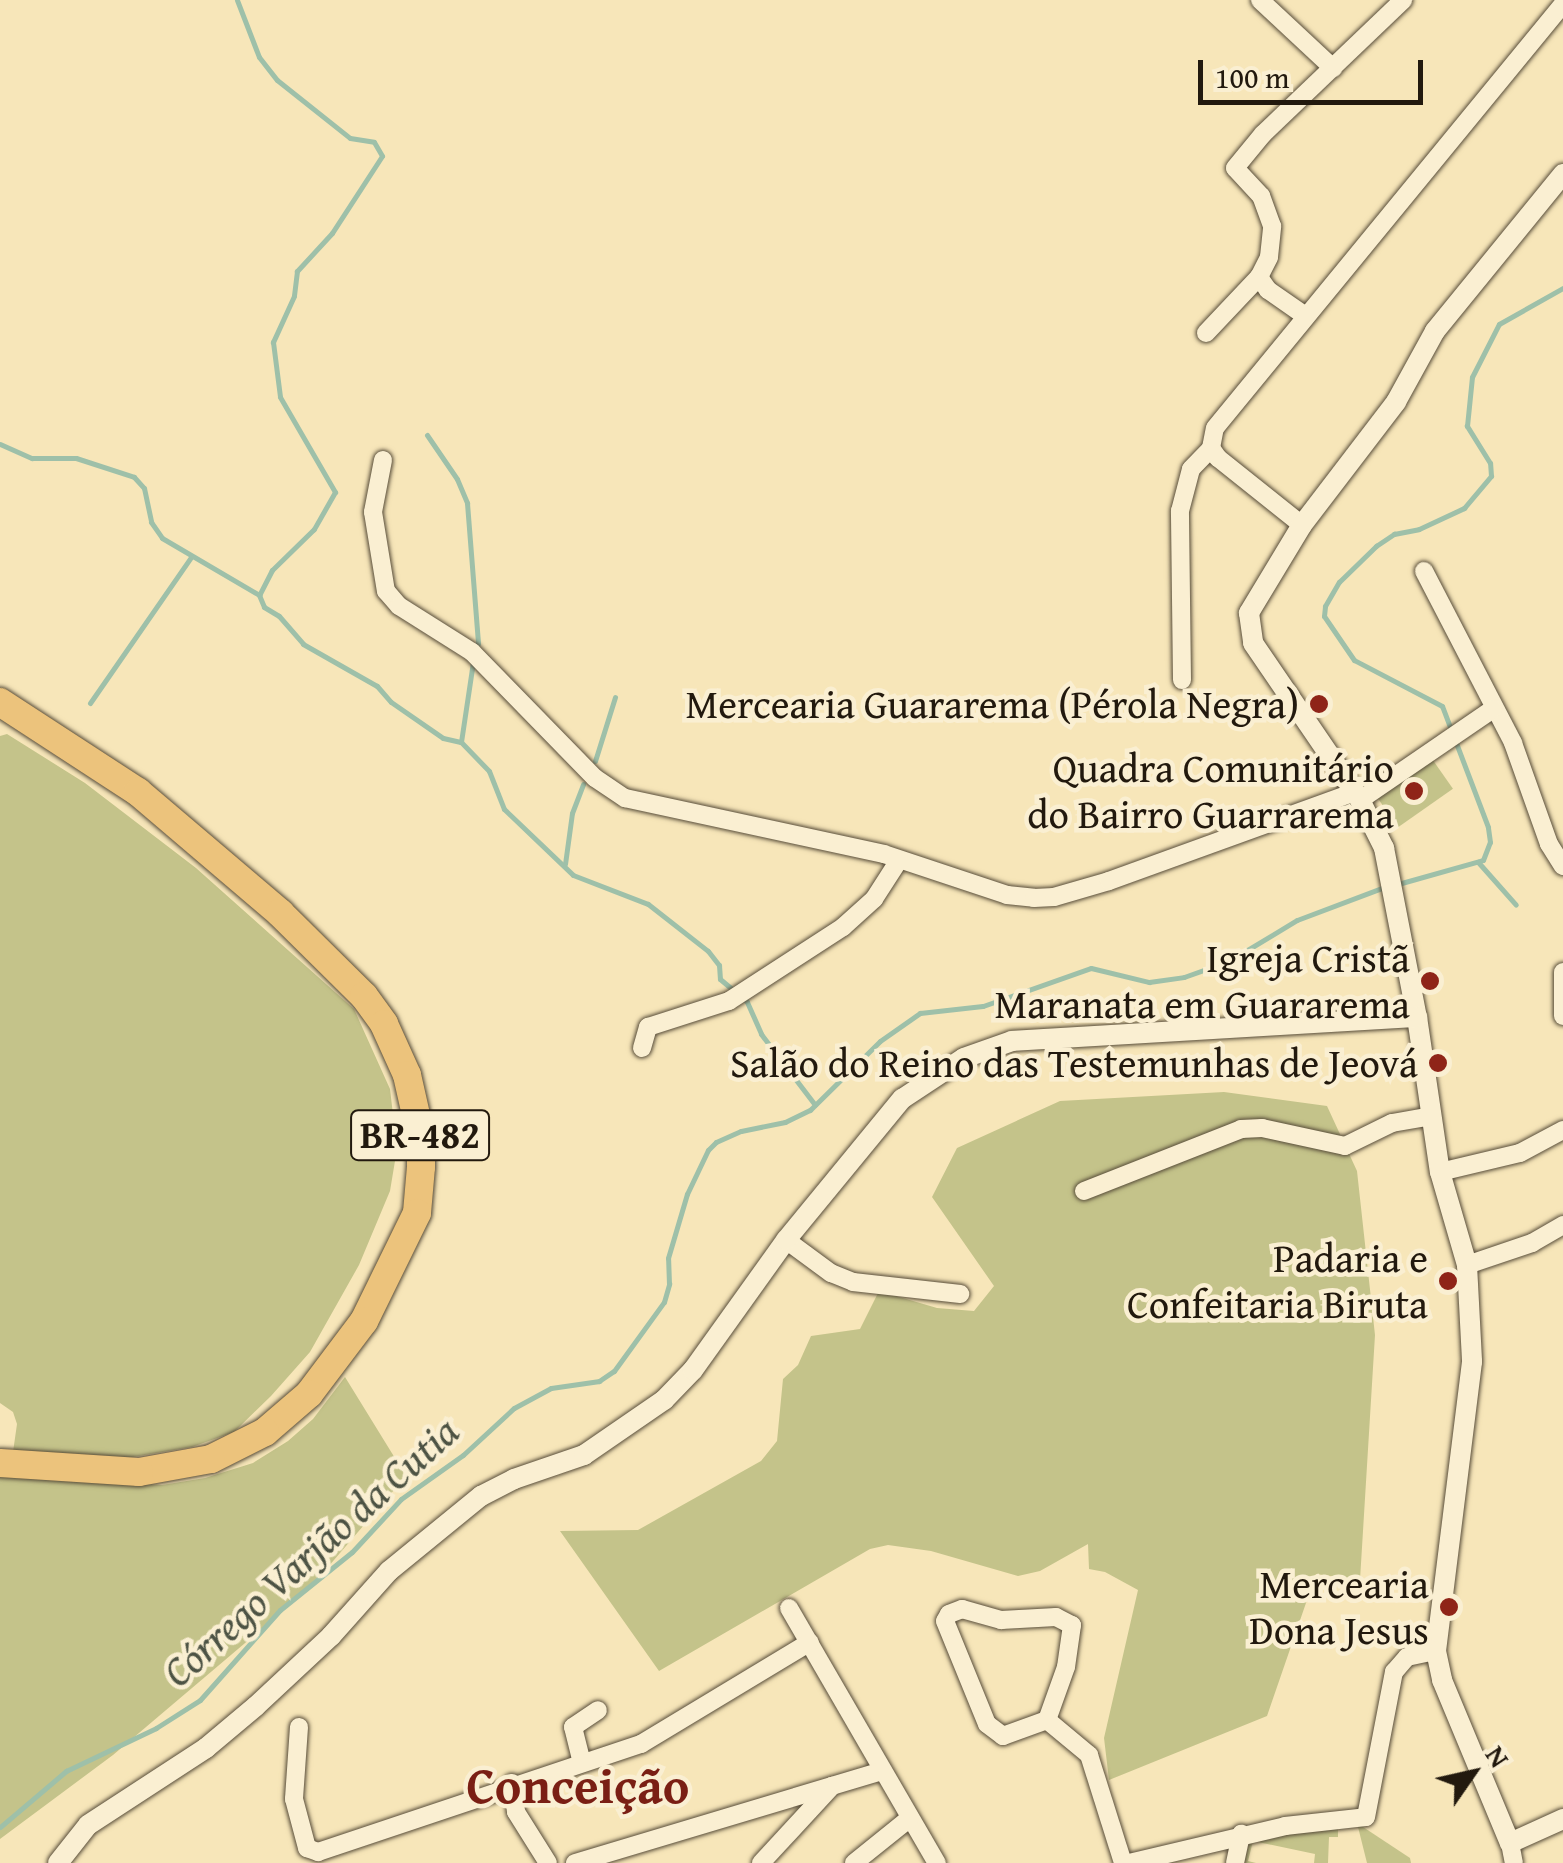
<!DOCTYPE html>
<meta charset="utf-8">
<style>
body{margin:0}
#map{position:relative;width:1563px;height:1863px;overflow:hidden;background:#f7e6b9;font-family:"Gentium Book Plus",serif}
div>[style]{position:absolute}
.green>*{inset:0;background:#c4c38a;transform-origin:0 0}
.stream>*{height:5px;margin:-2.5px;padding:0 2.5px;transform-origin:2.5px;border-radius:2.5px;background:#9ec0a9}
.roads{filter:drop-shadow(0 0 2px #574c39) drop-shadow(0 0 2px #574c39)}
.minor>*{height:18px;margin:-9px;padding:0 9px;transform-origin:9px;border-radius:9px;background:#faefd2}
.tertiary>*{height:20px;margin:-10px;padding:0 10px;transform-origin:10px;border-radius:10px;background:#faefd2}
.trunk>*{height:28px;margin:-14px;padding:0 14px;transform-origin:14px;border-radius:14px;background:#ecc37c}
.dots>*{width:28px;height:28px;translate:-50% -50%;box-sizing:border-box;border:5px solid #faefd2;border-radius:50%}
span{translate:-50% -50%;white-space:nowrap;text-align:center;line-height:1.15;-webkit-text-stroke:9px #faefd2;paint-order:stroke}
.shield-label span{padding:2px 8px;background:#faefd2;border:2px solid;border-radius:8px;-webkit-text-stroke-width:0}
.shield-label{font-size:38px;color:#22190e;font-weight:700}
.poi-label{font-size:40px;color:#22190e}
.right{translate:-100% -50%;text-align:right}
.water-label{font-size:42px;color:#4d5344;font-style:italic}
.district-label{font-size:50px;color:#7a1f14;font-weight:700}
.north{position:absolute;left:1423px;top:1723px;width:100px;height:100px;-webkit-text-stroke:8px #faefd2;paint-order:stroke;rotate:56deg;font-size:28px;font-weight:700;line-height:40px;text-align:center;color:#22190e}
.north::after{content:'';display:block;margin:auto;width:35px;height:45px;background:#22190e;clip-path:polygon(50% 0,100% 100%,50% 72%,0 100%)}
.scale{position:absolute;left:1198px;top:60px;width:225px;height:45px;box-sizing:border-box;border:5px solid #22190e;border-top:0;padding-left:12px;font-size:30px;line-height:35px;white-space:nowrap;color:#22190e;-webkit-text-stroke:8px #faefd2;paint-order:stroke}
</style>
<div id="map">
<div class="green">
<div style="clip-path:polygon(7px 734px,85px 783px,196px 868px,354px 1009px,390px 1089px,397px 1149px,390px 1191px,359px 1265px,310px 1352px,271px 1396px,234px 1432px,192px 1447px,127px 1458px,13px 1452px,17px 1424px,13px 1412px,0 1403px,0 736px)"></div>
<div style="left:1430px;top:756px;width:40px;height:67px;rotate:55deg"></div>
<div style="clip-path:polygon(1224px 1092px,1327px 1106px,1357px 1171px,1375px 1335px,1360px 1580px,1316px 1574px,1267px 1716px,1109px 1780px,1104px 1738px,1138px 1590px,1105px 1572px,1089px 1569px,1088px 1544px,1040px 1571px,1018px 1576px,931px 1551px,888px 1545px,870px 1549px,659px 1671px,560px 1531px,638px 1530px,761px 1461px,777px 1441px,783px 1379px,798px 1365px,811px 1336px,860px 1329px,879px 1291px,937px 1308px,974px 1311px,994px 1286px,932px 1197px,957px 1148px,1060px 1101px)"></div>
<div style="clip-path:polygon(345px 1377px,406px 1476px,310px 1588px,113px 1755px,0 1839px,0 1475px,162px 1485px,205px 1478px,253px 1463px,288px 1441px,313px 1419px)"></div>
<div style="clip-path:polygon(1338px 1821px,1338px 1837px,1329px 1837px,1328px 1863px,1314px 1863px,1315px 1854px,1253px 1841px,1248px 1861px,1256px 1863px,1244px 1863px,1251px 1836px)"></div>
<div style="clip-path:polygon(1357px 1823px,1410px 1858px,1411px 1863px,1367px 1863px)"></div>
</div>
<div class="stream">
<div style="left:237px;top:0;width:61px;rotate:68.9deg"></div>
<div style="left:259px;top:57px;width:29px;rotate:52deg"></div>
<div style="left:277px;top:80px;width:93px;rotate:38.5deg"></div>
<div style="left:350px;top:138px;width:24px;rotate:9deg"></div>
<div style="left:374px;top:142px;width:16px;rotate:60deg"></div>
<div style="left:382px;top:156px;width:92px;rotate:123deg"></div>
<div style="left:332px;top:233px;width:52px;rotate:132.6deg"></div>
<div style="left:297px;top:271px;width:25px;rotate:97deg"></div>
<div style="left:294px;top:296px;width:51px;rotate:114.5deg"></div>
<div style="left:273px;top:342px;width:55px;rotate:82.7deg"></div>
<div style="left:280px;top:397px;width:110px;rotate:59.9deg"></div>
<div style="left:335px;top:492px;width:43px;rotate:119.6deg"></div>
<div style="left:314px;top:529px;width:59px;rotate:135.7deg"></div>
<div style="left:272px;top:570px;width:28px;rotate:117deg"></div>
<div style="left:427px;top:435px;width:53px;rotate:55.7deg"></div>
<div style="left:457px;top:479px;width:26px;rotate:67deg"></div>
<div style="left:467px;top:503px;width:141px;rotate:85.5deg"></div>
<div style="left:0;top:444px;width:35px;rotate:24deg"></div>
<div style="left:32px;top:458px;width:44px"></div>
<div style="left:76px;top:458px;width:61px;rotate:18.1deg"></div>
<div style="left:134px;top:477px;width:15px;rotate:48deg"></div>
<div style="left:144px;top:488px;width:35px;rotate:78deg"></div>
<div style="left:151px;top:522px;width:19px;rotate:55deg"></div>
<div style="left:162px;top:538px;width:113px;rotate:30.4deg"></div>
<div style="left:259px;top:595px;width:13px;rotate:67deg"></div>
<div style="left:264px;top:607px;width:17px;rotate:31deg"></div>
<div style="left:279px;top:616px;width:37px;rotate:49deg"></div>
<div style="left:303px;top:644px;width:85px;rotate:29.6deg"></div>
<div style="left:377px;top:686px;width:21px;rotate:49deg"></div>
<div style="left:391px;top:702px;width:63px;rotate:34.7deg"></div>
<div style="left:443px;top:738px;width:18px;rotate:13deg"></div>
<div style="left:461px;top:742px;width:40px;rotate:46deg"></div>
<div style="left:489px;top:771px;width:41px;rotate:68.5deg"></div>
<div style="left:504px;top:809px;width:95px;rotate:43.7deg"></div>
<div style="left:573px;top:875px;width:80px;rotate:21.1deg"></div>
<div style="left:648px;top:904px;width:76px;rotate:38.1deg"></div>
<div style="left:708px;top:951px;width:18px;rotate:52deg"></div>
<div style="left:719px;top:965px;width:14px;rotate:86deg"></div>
<div style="left:720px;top:979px;width:35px;rotate:40deg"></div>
<div style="left:747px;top:1002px;width:35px;rotate:66deg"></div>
<div style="left:761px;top:1034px;width:89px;rotate:52.7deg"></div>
<div style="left:90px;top:703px;width:178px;rotate:-55.3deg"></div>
<div style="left:461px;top:742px;width:81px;rotate:-81.5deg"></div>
<div style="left:595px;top:761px;width:67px;rotate:-72.6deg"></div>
<div style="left:1478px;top:862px;width:57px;rotate:48.5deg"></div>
<div style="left:565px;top:864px;width:51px;rotate:-82.2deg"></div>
<div style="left:572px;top:813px;width:31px;rotate:-69deg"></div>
<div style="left:1398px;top:884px;width:88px;rotate:-15.8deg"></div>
<div style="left:1483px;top:860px;width:19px;rotate:-69deg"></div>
<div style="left:1490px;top:842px;width:15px;rotate:-98deg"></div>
<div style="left:1488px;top:827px;width:129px;rotate:-110.8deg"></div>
<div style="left:1442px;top:706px;width:99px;rotate:-152.4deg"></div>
<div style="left:1354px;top:660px;width:53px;rotate:-124.3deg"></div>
<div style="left:1324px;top:616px;width:10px;rotate:-84deg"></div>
<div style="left:1325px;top:606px;width:28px;rotate:-60deg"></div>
<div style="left:1339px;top:582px;width:52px;rotate:-44.2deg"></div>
<div style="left:1376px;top:546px;width:22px;rotate:-34deg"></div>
<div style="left:1394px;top:534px;width:25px;rotate:-11deg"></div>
<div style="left:1419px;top:529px;width:50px;rotate:-25deg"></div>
<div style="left:1464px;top:508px;width:42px;rotate:-49.8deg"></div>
<div style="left:1491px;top:476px;width:13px;rotate:-94deg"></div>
<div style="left:1490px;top:463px;width:44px;rotate:-121.9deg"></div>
<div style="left:1467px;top:426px;width:49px;rotate:-84.2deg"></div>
<div style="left:1472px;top:377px;width:59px;rotate:-63deg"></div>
<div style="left:1499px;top:324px;width:73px;rotate:-29.4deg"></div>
<div style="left:0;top:1827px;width:87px;rotate:-40.3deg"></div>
<div style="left:66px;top:1771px;width:100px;rotate:-25.5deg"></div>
<div style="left:156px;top:1728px;width:52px;rotate:-32.5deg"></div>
<div style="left:200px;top:1700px;width:120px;rotate:-48.4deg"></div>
<div style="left:280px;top:1610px;width:92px;rotate:-38.9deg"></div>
<div style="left:352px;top:1552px;width:72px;rotate:-47.2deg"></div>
<div style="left:401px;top:1499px;width:76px;rotate:-35.4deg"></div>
<div style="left:463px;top:1455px;width:69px;rotate:-42.7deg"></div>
<div style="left:514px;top:1408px;width:42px;rotate:-28.4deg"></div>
<div style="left:551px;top:1388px;width:49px;rotate:-8.3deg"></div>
<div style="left:599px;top:1381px;width:18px;rotate:-34deg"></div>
<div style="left:614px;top:1371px;width:85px;rotate:-54.1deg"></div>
<div style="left:664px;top:1302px;width:19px;rotate:-74deg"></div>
<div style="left:669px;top:1284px;width:26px;rotate:-92deg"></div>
<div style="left:668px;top:1258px;width:67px;rotate:-73.5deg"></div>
<div style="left:687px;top:1194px;width:49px;rotate:-64.5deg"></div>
<div style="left:708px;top:1150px;width:11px;rotate:-45deg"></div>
<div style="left:716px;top:1142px;width:27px;rotate:-24deg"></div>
<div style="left:741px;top:1131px;width:45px;rotate:-11.6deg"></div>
<div style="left:785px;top:1122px;width:28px;rotate:-26deg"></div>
<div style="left:810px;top:1110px;width:98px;rotate:-44.6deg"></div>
<div style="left:880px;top:1041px;width:49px;rotate:-35deg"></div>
<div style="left:920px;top:1013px;width:63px;rotate:-6.3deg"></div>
<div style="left:983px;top:1006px;width:114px;rotate:-19.4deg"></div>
<div style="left:1091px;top:968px;width:60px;rotate:13.6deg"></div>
<div style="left:1149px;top:982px;width:35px;rotate:-8deg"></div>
<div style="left:1184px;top:977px;width:48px;rotate:-19.6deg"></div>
<div style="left:1229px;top:961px;width:79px;rotate:-31.1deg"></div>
<div style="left:1297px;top:920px;width:96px;rotate:-20.7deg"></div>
</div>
<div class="roads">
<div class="minor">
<div style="left:1260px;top:0;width:100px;rotate:43deg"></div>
<div style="left:1304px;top:315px;width:44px;rotate:-145.2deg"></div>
<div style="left:1268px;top:290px;width:16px;rotate:-125deg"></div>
<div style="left:1259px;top:277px;width:22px;rotate:-63deg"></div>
<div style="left:1269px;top:257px;width:31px;rotate:-84deg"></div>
<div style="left:1272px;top:226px;width:32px;rotate:-110deg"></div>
<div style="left:1261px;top:196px;width:38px;rotate:-133deg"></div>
<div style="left:1235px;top:168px;width:44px;rotate:-50.5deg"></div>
<div style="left:1263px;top:134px;width:194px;rotate:-43.7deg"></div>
<div style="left:1206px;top:333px;width:77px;rotate:-46.6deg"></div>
<div style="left:383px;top:460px;width:53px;rotate:100.9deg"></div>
<div style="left:373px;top:512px;width:80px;rotate:80.7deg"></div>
<div style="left:386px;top:591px;width:20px;rotate:49deg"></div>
<div style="left:399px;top:606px;width:86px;rotate:32.2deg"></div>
<div style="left:472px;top:652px;width:176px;rotate:45.7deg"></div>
<div style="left:595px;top:778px;width:36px;rotate:34deg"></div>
<div style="left:625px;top:798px;width:265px;rotate:12.2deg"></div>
<div style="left:884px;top:854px;width:130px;rotate:18.4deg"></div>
<div style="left:1007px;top:895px;width:27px;rotate:6deg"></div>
<div style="left:1034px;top:898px;width:20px;rotate:-3deg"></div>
<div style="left:1054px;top:897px;width:57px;rotate:-16.2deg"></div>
<div style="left:1109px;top:881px;width:262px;rotate:-19.9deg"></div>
<div style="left:1302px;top:525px;width:107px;rotate:-141.4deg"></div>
<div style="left:1218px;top:458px;width:12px;rotate:-125deg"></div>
<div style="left:1211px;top:448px;width:20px;rotate:-79deg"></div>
<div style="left:1215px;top:428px;width:549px;rotate:-50.62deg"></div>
<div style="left:1424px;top:571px;width:194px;rotate:62.6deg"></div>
<div style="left:1513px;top:743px;width:107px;rotate:70.4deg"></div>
<div style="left:1549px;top:844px;width:26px;rotate:58deg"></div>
<div style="left:1182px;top:680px;width:169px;rotate:-90.7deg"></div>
<div style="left:1180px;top:511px;width:43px;rotate:-75.3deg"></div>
<div style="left:1191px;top:469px;width:29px;rotate:-46deg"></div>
<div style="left:1360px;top:800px;width:161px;rotate:-34.4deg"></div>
<div style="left:1563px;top:972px;width:44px;rotate:90deg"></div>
<div style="left:642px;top:1048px;width:22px;rotate:-74deg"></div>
<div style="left:648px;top:1027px;width:85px;rotate:-17.8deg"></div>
<div style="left:729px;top:1001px;width:136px;rotate:-33deg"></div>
<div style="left:843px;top:927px;width:42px;rotate:-42.1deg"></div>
<div style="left:874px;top:899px;width:46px;rotate:-57.3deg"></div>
<div style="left:1440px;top:1172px;width:82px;rotate:-13.4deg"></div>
<div style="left:1520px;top:1153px;width:49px;rotate:-28.1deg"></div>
<div style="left:1084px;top:1191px;width:169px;rotate:-21.5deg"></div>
<div style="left:1241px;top:1129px;width:21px;rotate:-3deg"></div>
<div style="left:1262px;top:1128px;width:85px;rotate:12.2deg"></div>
<div style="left:1345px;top:1146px;width:52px;rotate:-26.1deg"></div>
<div style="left:1392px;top:1123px;width:40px;rotate:-10deg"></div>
<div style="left:786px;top:1240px;width:56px;rotate:36.3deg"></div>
<div style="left:831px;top:1273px;width:24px;rotate:22deg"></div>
<div style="left:853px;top:1282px;width:108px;rotate:6.4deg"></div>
<div style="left:1467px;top:1265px;width:69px;rotate:-18.7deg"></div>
<div style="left:1532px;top:1243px;width:36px;rotate:-30deg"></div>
<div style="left:789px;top:1608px;width:295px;rotate:59.9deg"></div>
<div style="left:962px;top:1609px;width:41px;rotate:15.8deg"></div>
<div style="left:1001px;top:1620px;width:55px;rotate:-3.1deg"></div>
<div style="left:1056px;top:1617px;width:18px;rotate:27deg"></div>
<div style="left:1072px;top:1625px;width:42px;rotate:98.1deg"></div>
<div style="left:1066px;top:1667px;width:56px;rotate:109.7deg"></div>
<div style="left:1047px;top:1720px;width:47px;rotate:160deg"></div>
<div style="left:1003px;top:1736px;width:20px;rotate:-143deg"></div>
<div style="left:987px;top:1724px;width:111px;rotate:-112.2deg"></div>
<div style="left:945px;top:1621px;width:8px;rotate:-60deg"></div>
<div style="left:949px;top:1614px;width:14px;rotate:-21deg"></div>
<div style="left:1047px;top:1720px;width:55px;rotate:39.8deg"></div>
<div style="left:1089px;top:1755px;width:113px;rotate:72.5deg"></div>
<div style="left:299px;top:1727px;width:72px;rotate:94deg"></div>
<div style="left:294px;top:1799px;width:51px;rotate:75.1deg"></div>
<div style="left:307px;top:1848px;width:12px;rotate:20deg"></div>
<div style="left:318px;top:1852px;width:341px;rotate:-18.5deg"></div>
<div style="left:641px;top:1744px;width:197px;rotate:-31.1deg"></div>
<div style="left:582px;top:1763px;width:37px;rotate:-104deg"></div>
<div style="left:573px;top:1727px;width:30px;rotate:-34deg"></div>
<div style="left:512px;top:1783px;width:29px;rotate:82deg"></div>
<div style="left:516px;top:1812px;width:60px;rotate:57.9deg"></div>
<div style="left:1510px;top:1843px;width:20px;rotate:79deg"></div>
<div style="left:575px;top:1863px;width:320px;rotate:-16.7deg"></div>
<div style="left:761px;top:1863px;width:105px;rotate:-47.3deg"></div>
<div style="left:854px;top:1863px;width:72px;rotate:-38.8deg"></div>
<div style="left:1129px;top:1863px;width:160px;rotate:-13.3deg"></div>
<div style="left:1285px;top:1826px;width:81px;rotate:-6.3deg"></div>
<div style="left:1366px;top:1817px;width:148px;rotate:-79.1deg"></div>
<div style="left:1394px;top:1672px;width:20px;rotate:-49deg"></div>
<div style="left:1407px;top:1657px;width:30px;rotate:-12deg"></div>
<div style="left:1235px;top:1863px;width:30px;rotate:-78deg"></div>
</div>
<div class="tertiary">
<div style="left:1563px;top:174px;width:203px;rotate:129.2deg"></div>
<div style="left:1435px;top:331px;width:81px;rotate:118.8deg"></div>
<div style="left:1396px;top:402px;width:155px;rotate:127.4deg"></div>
<div style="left:1302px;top:525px;width:103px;rotate:121.1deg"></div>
<div style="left:1249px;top:613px;width:30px;rotate:82deg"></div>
<div style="left:1253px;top:643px;width:190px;rotate:55.7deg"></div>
<div style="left:1360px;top:800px;width:54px;rotate:63.4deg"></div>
<div style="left:1384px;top:848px;width:172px;rotate:79deg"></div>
<div style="left:1417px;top:1017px;width:157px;rotate:81.6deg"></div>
<div style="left:1440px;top:1172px;width:97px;rotate:73.8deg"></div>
<div style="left:1467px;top:1265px;width:97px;rotate:87deg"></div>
<div style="left:1472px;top:1362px;width:291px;rotate:97.1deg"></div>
<div style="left:1436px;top:1651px;width:30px;rotate:78deg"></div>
<div style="left:1442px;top:1680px;width:177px;rotate:67.4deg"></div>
<div style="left:1510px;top:1843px;width:58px;rotate:-24.4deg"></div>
<div style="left:58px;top:1863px;width:48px;rotate:-51.7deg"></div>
<div style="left:88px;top:1825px;width:141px;rotate:-33.1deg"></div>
<div style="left:206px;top:1748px;width:65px;rotate:-40deg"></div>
<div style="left:256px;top:1706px;width:103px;rotate:-43deg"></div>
<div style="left:331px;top:1636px;width:87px;rotate:-48.3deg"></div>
<div style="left:389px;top:1571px;width:119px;rotate:-39.2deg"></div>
<div style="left:481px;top:1496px;width:37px;rotate:-27deg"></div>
<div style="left:514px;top:1479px;width:74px;rotate:-18.9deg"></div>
<div style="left:584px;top:1455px;width:97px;rotate:-34.5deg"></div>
<div style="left:664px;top:1400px;width:42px;rotate:-46deg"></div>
<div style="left:693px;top:1370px;width:160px;rotate:-54.4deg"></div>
<div style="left:786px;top:1240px;width:183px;rotate:-50.6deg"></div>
<div style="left:902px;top:1099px;width:74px;rotate:-33.5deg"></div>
<div style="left:964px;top:1058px;width:51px;rotate:-19.5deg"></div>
<div style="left:1012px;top:1041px;width:406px;rotate:-3.4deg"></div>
</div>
<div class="trunk">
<div style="left:0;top:702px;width:165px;rotate:33.1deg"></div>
<div style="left:138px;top:792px;width:187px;rotate:40.4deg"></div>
<div style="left:280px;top:913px;width:118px;rotate:44.7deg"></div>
<div style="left:364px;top:996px;width:34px;rotate:54deg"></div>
<div style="left:384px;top:1024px;width:56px;rotate:65.7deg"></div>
<div style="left:407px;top:1075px;width:64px;rotate:77.3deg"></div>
<div style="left:421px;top:1137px;width:30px;rotate:90deg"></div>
<div style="left:421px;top:1167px;width:46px;rotate:95deg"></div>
<div style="left:417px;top:1213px;width:120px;rotate:116.1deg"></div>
<div style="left:364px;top:1321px;width:91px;rotate:127deg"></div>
<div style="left:309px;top:1394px;width:58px;rotate:139.2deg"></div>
<div style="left:265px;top:1432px;width:60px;rotate:153.4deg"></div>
<div style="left:211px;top:1459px;width:73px;rotate:169.8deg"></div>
<div style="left:139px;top:1472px;width:139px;rotate:-176.3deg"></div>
</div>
</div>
<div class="dots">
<div style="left:1319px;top:704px;background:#8f2418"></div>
<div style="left:1414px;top:791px;background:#8f2418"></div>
<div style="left:1430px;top:981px;background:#8f2418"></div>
<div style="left:1438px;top:1063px;background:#8f2418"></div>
<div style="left:1448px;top:1281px;background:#8f2418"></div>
<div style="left:1449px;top:1607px;background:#8f2418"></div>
</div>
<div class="shield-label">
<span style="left:420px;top:1135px">BR-482</span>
</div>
<div class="poi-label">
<span class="right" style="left:1299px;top:704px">Mercearia Guararema (Pérola Negra)</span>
<span class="right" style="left:1394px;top:791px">Quadra Comunitário<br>do Bairro Guarrarema</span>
<span class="right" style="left:1410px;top:981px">Igreja Cristã<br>Maranata em Guararema</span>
<span class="right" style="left:1418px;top:1063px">Salão do Reino das Testemunhas de Jeová</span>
<span class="right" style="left:1428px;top:1281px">Padaria e<br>Confeitaria Biruta</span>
<span class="right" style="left:1429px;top:1607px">Mercearia<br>Dona Jesus</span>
</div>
<div class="water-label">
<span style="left:310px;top:1551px;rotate:-42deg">Córrego Varjão da Cutia</span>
</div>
<div class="district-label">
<span style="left:578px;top:1785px">Conceição</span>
</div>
<div class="north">N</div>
<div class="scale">100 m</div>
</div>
